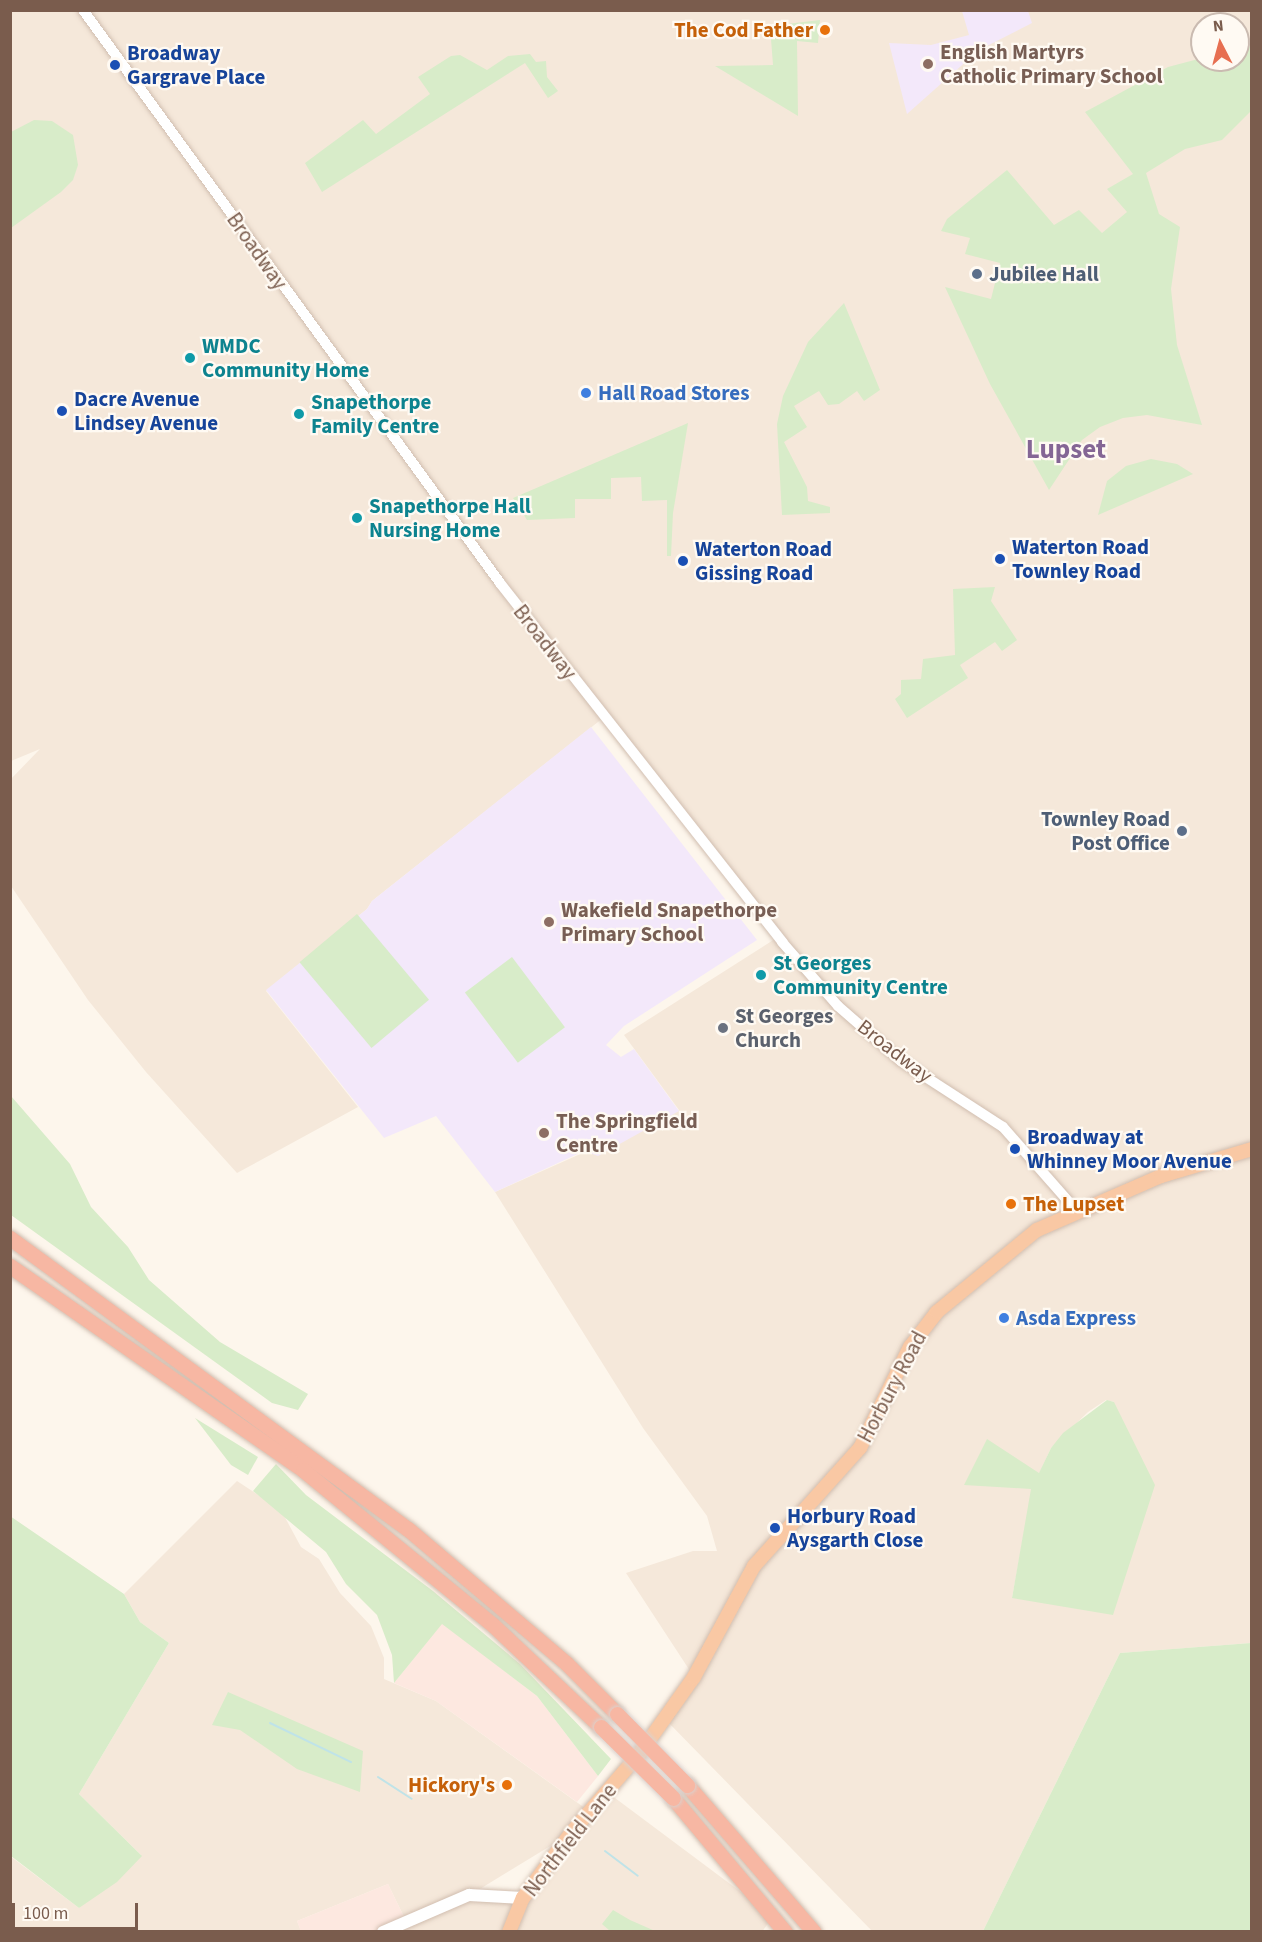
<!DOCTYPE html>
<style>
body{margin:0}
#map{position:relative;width:1262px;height:1942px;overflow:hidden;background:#fdf6ec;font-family:"Source Sans 3",sans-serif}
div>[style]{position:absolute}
.residential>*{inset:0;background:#f5e8da}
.commercial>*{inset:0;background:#fde8e0}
.education>*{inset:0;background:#f3e8fa}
.green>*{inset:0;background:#d8ecc9;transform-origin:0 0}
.stream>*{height:2px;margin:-1px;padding:0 1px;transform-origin:1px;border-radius:1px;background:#bfe3e8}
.roads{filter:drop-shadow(0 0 2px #d1beb0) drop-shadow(0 0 2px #d1beb0)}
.tertiary>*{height:10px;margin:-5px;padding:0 5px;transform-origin:5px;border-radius:5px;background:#fff}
.secondary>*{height:12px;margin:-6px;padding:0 6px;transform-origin:6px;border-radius:6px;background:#fff}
.trunk>*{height:14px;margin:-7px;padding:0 7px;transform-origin:7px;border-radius:7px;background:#f9c8a4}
.motorway>*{height:15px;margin:-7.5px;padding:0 7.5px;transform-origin:7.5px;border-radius:7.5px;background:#f7b7a3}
.bridges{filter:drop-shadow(0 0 2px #dad1cd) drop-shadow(0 0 2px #dad1cd)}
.motorway-bridge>*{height:15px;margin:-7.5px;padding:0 7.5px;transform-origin:7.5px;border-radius:7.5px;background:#f7b7a3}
.dots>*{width:16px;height:16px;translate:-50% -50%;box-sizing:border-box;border:3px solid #fffaf3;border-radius:50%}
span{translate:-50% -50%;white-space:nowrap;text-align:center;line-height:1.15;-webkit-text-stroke:4.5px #fffaf3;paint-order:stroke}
.food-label{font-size:21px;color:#c56008;font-weight:700}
.right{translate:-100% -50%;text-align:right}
.left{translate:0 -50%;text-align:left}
.education-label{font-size:21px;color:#785e54;font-weight:700}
.transit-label{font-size:21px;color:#164399;font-weight:700}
.street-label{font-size:21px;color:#7a5c4d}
.service-label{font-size:21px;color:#4e5e75;font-weight:700}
.culture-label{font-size:21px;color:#0d838f;font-weight:700}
.shop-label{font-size:21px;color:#366cbe;font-weight:700}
.worship-label{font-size:21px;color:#5b616d;font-weight:700}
.district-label{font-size:27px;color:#846695;font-weight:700}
.frame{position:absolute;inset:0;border:12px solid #7a5c4d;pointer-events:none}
.north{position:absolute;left:1190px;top:12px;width:60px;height:60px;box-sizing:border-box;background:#fffaf3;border:2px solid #cabbb1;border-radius:50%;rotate:354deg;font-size:16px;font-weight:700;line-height:24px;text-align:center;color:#7a5c4d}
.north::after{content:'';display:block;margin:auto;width:21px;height:27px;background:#e76f51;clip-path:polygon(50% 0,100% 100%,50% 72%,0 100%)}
.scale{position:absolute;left:12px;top:1903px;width:126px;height:27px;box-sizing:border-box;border:3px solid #7a5c4d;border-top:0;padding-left:8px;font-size:18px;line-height:21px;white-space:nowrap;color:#7a5c4d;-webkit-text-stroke:4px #fffaf3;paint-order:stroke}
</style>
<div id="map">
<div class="residential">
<div style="clip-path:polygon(evenodd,11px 11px,1251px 11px,1251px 1643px,1120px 1653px,983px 1931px,872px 1931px,665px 1719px,694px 1677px,626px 1573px,693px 1551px,717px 1551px,707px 1516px,643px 1428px,495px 1192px,679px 1110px,624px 1035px,778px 937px,603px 718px,372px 901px,367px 909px,266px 991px,358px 1107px,237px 1173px,146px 1072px,88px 1000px,11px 886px,10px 780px,40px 749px,11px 761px,11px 11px,1202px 24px,1238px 24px,1238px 60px,1202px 60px,1202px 24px,11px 11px,1106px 1400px,1114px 1402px,1012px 1598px,1032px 1489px,1051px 1448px,1088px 1412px,1106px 1400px)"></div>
<div style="clip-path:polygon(evenodd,237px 1481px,281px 1510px,301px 1547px,319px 1559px,340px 1593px,371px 1626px,384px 1658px,384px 1679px,436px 1701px,589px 1811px,607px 1792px,773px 1916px,762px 1932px,383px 1931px,406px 1921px,388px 1884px,297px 1921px,301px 1931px,11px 1931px,10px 1856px,79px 1908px,141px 1855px,79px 1794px,169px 1643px,140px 1622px,124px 1594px,237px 1481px,570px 1834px,523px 1898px,470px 1895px,570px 1834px)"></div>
</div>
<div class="commercial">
<div style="clip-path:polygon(442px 1623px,537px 1696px,598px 1776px,577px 1802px,436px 1701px,394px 1683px)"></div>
<div style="clip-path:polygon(388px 1884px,406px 1921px,383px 1931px,301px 1932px,297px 1921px)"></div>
</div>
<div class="education">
<div style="clip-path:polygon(962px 11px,1028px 11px,1032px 23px,979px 50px,907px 114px,889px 43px,931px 45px,969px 35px)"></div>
<div style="clip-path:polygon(591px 727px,757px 940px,624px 1026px,606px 1045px,621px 1057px,634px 1049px,679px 1111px,598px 1156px,584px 1151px,495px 1192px,436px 1116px,384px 1138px,266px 990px,367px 909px,372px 901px)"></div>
</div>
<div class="green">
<div style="clip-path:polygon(820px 20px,818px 43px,797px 41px,798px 116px,715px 66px,773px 65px,770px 26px)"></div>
<div style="clip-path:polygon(1251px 46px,1251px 111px,1222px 140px,1185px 149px,1146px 173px,1159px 214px,1180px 227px,1171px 289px,1177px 345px,1202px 425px,1147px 415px,1123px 418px,1100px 427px,1082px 440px,1049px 490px,990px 384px,945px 287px,991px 299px,1000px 263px,965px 254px,970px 238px,941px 231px,947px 219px,1007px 170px,1054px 225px,1079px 210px,1102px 233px,1127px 212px,1107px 189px,1133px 174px,1085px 112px,1168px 67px,1202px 58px,1238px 60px,1238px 50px)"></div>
<div style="clip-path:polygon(530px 54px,536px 62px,546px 61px,547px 77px,558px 91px,548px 98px,525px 63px,322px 192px,305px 163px,363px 120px,376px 134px,430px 94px,418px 77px,451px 56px,460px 55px,487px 70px,508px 56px)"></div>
<div style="clip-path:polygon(34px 120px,52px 121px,73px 135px,78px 165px,73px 180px,61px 192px,11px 228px,11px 132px)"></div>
<div style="clip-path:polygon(844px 303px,880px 390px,864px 401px,857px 391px,839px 404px,828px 405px,819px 391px,794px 406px,807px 427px,784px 442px,807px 487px,808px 501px,830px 507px,830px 513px,782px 515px,777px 424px,783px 396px,808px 342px)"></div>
<div style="clip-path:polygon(688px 423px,673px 513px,671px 556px,667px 556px,667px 500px,642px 501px,641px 477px,611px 478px,611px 499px,575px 499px,575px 518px,527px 520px,513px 498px)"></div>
<div style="clip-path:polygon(1151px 459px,1177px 464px,1193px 474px,1098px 515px,1107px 481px,1126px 466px)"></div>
<div style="clip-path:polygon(995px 587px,991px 601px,1017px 640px,1002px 651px,995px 642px,960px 665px,968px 678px,907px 718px,895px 699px,901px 694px,901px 680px,921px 679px,923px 659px,955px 655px,953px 589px)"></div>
<div style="left:357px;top:914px;width:112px;height:75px;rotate:50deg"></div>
<div style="left:512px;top:957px;width:88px;height:59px;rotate:53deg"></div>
<div style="clip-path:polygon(11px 1096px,70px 1164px,91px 1207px,128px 1247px,149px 1280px,220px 1342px,308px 1394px,298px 1410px,272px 1403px,11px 1215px)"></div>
<div style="clip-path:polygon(1107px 1400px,1114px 1402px,1155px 1485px,1113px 1615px,1012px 1598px,1031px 1489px,964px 1485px,987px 1439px,1039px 1473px,1051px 1448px,1063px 1433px)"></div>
<div style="clip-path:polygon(195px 1418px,258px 1457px,248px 1475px,231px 1465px)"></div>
<div style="clip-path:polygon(276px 1464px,306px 1495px,433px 1591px,520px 1664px,611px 1759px,598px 1776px,537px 1696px,442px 1624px,394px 1683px,392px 1655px,377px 1615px,346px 1584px,326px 1552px,253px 1491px)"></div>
<div style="clip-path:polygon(10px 1516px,124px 1594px,140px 1622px,169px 1643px,79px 1794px,142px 1856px,117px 1882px,79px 1908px,11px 1856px)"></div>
<div style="clip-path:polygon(1251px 1643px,1251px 1931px,983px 1931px,1120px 1653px)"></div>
<div style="clip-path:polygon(228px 1692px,363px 1751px,360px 1792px,297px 1769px,240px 1730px,212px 1725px)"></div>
<div style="clip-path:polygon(613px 1910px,630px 1920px,655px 1931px,610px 1931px,602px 1924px)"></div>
</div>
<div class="stream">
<div style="left:270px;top:1723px;width:90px;rotate:25.7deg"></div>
<div style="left:378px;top:1777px;width:40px;rotate:32.9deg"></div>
<div style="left:605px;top:1851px;width:41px;rotate:37.1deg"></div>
</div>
<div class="roads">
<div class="tertiary">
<div style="left:83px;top:10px;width:709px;rotate:53.95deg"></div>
<div style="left:500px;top:583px;width:457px;rotate:51.8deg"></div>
<div style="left:782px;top:942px;width:85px;rotate:48.8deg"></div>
<div style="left:838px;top:1006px;width:84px;rotate:41.1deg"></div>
<div style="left:901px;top:1061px;width:121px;rotate:32.9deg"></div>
<div style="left:1003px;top:1127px;width:111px;rotate:48.7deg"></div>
</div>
<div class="secondary">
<div style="left:383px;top:1932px;width:94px;rotate:-23.3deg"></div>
<div style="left:469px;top:1895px;width:54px;rotate:3.2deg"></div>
</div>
<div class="trunk">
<div style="left:509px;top:1932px;width:37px;rotate:-68deg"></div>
<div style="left:523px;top:1898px;width:81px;rotate:-53.6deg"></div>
<div style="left:571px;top:1833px;width:106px;rotate:-49.2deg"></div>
<div style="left:640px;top:1753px;width:93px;rotate:-54.6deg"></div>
<div style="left:694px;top:1677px;width:126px;rotate:-61.6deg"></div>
<div style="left:754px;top:1566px;width:159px;rotate:-48.1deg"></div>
<div style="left:860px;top:1448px;width:113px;rotate:-63.7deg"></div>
<div style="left:910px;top:1347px;width:44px;rotate:-52.4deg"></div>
<div style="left:937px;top:1312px;width:129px;rotate:-39.4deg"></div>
<div style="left:1037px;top:1230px;width:135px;rotate:-23.5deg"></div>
<div style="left:1161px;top:1176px;width:95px;rotate:-16.5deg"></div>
</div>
<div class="motorway">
<div style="left:10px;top:1238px;width:493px;rotate:36.2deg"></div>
<div style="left:408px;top:1529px;width:207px;rotate:40.3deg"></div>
<div style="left:566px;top:1663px;width:72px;rotate:45deg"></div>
<div style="left:10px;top:1266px;width:357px;rotate:34.8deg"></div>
<div style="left:303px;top:1470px;width:245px;rotate:39.2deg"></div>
<div style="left:493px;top:1625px;width:149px;rotate:43.4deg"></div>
<div style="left:687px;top:1785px;width:194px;rotate:49.2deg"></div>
<div style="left:673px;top:1798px;width:175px;rotate:50.1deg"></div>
</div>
</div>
<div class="bridges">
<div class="motorway-bridge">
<div style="left:617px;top:1714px;width:100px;rotate:45.4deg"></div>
<div style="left:601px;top:1727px;width:101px;rotate:44.6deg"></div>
</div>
</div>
<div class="dots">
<div style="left:825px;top:30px;background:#e8710a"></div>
<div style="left:928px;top:64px;background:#8d6e63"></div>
<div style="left:115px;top:65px;background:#1a4fb4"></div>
<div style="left:977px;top:274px;background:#5c6f8a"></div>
<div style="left:190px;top:358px;background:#0f9aa8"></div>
<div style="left:586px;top:393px;background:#3f7fe0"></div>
<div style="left:62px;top:411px;background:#1a4fb4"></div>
<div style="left:299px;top:414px;background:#0f9aa8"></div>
<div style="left:357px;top:518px;background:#0f9aa8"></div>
<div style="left:1000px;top:559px;background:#1a4fb4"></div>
<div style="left:683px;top:561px;background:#1a4fb4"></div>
<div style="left:1182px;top:831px;background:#5c6f8a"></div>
<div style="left:549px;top:922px;background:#8d6e63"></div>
<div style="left:761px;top:975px;background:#0f9aa8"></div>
<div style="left:723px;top:1028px;background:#6b7280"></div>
<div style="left:544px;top:1133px;background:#8d6e63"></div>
<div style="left:1015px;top:1149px;background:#1a4fb4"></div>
<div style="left:1011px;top:1204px;background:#e8710a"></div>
<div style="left:1004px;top:1318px;background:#3f7fe0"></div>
<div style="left:775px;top:1528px;background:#1a4fb4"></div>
<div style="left:507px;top:1785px;background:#e8710a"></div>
</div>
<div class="food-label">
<span class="right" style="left:813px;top:30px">The Cod Father</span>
<span class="left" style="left:1023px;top:1204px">The Lupset</span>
<span class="right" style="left:495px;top:1785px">Hickory's</span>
</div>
<div class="education-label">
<span class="left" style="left:940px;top:64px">English Martyrs<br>Catholic Primary School</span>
<span class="left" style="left:561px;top:922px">Wakefield Snapethorpe<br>Primary School</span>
<span class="left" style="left:556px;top:1133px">The Springfield<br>Centre</span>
</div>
<div class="transit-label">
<span class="left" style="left:127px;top:65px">Broadway<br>Gargrave Place</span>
<span class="left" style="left:74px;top:411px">Dacre Avenue<br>Lindsey Avenue</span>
<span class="left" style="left:1012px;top:559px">Waterton Road<br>Townley Road</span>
<span class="left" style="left:695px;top:561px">Waterton Road<br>Gissing Road</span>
<span class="left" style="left:1027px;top:1149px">Broadway at<br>Whinney Moor Avenue</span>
<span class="left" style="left:787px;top:1528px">Horbury Road<br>Aysgarth Close</span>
</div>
<div class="street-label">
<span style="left:257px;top:251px;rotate:55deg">Broadway</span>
<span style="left:545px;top:642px;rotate:52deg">Broadway</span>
<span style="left:895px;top:1051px;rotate:38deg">Broadway</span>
<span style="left:892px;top:1387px;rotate:-62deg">Horbury Road</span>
<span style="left:570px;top:1840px;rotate:-52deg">Northfield Lane</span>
</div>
<div class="service-label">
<span class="left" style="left:989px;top:274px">Jubilee Hall</span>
<span class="right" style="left:1170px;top:831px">Townley Road<br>Post Office</span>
</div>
<div class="culture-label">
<span class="left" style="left:202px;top:358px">WMDC<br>Community Home</span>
<span class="left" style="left:311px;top:414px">Snapethorpe<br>Family Centre</span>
<span class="left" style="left:369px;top:518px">Snapethorpe Hall<br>Nursing Home</span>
<span class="left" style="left:773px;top:975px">St Georges<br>Community Centre</span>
</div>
<div class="shop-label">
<span class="left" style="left:598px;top:393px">Hall Road Stores</span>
<span class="left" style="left:1016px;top:1318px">Asda Express</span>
</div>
<div class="worship-label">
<span class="left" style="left:735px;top:1028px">St Georges<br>Church</span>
</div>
<div class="district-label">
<span style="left:1066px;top:450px">Lupset</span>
</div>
<div class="frame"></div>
<div class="north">N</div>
<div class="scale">100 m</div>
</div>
